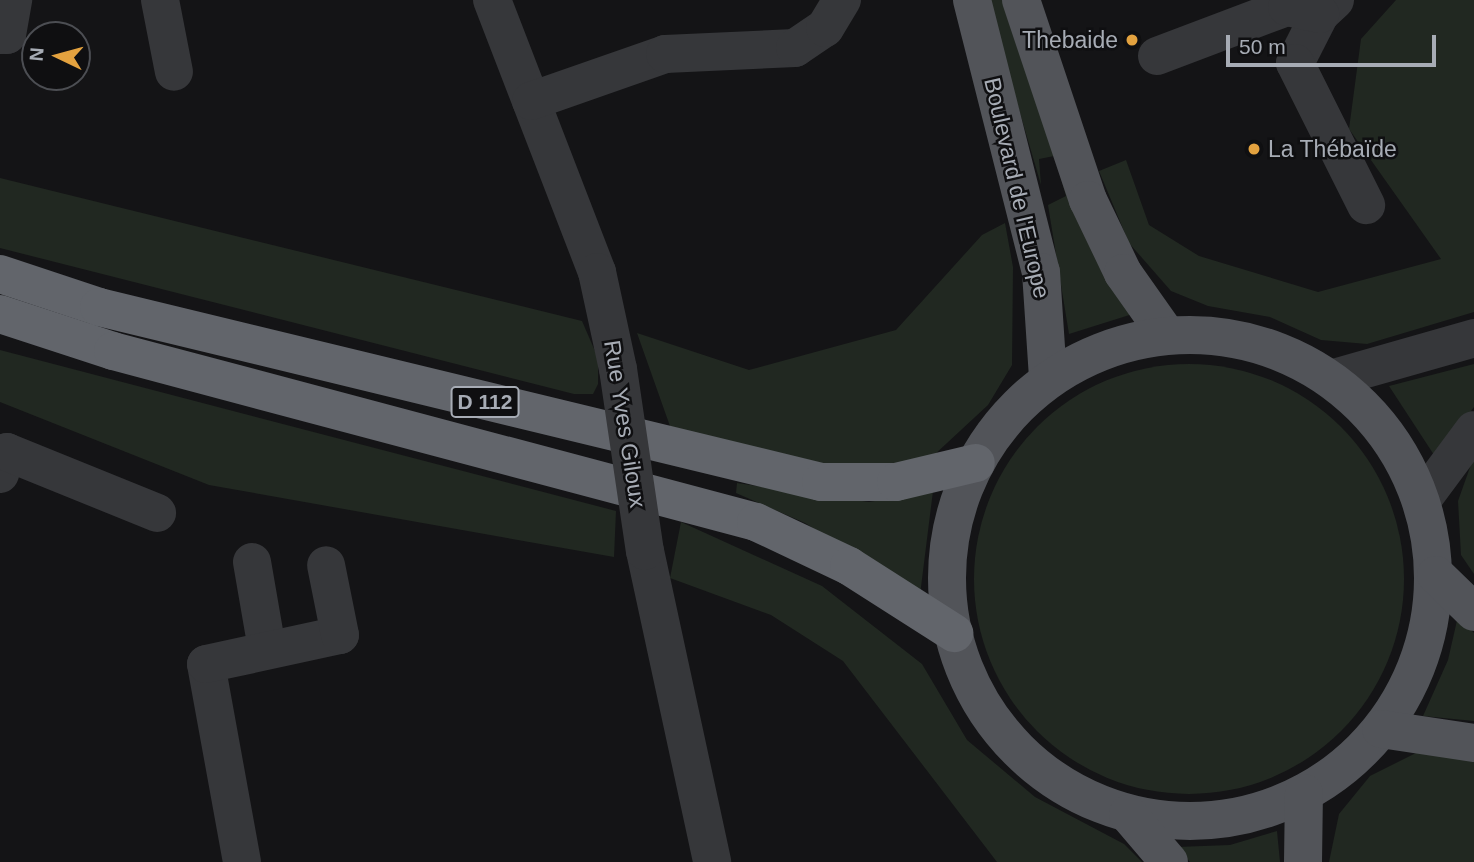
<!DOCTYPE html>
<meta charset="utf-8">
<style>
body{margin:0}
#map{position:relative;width:1474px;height:862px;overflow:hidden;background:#141416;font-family:Helvetica,sans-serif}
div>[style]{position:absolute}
.green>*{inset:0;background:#212821}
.round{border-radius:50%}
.minor>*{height:38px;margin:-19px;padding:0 19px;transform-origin:19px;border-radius:19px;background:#36373a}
.major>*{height:38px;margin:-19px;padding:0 19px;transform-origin:19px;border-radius:19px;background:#525459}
.major>.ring{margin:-19px;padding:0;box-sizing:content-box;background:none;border:38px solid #525459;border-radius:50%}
.highway>*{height:38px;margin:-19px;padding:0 19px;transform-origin:19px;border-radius:19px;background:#62656b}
.minor-bridge>*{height:38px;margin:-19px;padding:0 19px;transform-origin:19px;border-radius:19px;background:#36373a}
.dots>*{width:19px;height:19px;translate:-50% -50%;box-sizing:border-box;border:4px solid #0f0f11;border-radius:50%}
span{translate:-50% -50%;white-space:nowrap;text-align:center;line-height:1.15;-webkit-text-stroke:5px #0f0f11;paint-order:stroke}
.shield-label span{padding:2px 5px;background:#0f0f11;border:2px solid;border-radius:5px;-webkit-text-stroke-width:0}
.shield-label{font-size:21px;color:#a7acb5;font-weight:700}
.poi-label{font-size:23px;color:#a7acb5}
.right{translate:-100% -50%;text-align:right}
.left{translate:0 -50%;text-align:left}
.street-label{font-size:23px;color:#a7acb5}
.north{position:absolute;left:21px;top:21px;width:70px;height:70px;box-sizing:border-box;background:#0f0f11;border:2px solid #4c4e53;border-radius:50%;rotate:275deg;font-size:19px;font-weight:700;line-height:28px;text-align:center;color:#a7acb5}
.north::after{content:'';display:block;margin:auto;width:24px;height:32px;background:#e3a23f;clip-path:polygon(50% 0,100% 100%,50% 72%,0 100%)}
.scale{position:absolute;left:1226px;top:35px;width:210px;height:32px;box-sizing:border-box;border:4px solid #a7acb5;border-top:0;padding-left:9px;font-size:21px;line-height:24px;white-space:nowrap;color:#a7acb5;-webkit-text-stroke:5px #0f0f11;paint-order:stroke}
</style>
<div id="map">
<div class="green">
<div style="clip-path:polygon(987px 0,1010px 0,1059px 155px,1039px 159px,1041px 185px)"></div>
<div style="clip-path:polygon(1396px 0,1474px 0,1474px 312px,1367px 344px,1321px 340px,1270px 317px,1208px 306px,1171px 291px,1129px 243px,1099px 171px,1126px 160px,1149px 225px,1199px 256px,1318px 292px,1441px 259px,1349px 129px,1361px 39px)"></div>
<div style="clip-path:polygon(1060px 175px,1139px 312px,1069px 334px,1048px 205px,1066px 196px)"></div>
<div style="clip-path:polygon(0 178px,582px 321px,598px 358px,598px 384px,593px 394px,574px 394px,0 248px)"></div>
<div style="clip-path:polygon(1005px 223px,1013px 267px,1012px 365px,988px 405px,933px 456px,873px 472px,781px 459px,671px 429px,637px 333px,749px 370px,896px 330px,982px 235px)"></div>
<div style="clip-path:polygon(0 350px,616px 511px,614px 557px,209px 485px,0 402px)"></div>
<div class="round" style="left:974px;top:364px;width:430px;height:430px"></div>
<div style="clip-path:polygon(1474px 364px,1474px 407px,1436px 458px,1389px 386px)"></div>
<div style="clip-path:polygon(1474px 456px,1474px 574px,1461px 555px,1458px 501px)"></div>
<div style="clip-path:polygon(737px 483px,869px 502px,933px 491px,920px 595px,805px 523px,736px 493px)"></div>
<div style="clip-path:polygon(681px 522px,822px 586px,922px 664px,967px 740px,1035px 797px,1124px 844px,1142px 862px,997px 862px,843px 661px,771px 615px,670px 578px)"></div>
<div style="clip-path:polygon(1458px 616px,1474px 633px,1474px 721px,1423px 716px,1448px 660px)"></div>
<div style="clip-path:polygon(1418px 752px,1474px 755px,1474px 862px,1329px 862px,1339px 814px,1370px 776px)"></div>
<div style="clip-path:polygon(1277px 831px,1280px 862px,1190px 862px,1177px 847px,1230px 845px)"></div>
</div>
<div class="minor">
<div style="left:160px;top:0;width:73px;rotate:79deg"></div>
<div style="left:492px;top:0;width:292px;rotate:68.9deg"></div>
<div style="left:597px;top:272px;width:99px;rotate:77.8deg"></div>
<div style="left:1335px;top:0;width:21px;rotate:137deg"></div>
<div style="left:1320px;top:14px;width:55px;rotate:117deg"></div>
<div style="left:1295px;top:63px;width:159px;rotate:63.4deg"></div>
<div style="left:0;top:35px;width:7px"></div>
<div style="left:7px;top:35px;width:36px;rotate:-80deg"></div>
<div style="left:1157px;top:56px;width:139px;rotate:-20.7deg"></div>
<div style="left:1287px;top:7px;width:34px;rotate:12deg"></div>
<div style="left:531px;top:101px;width:142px;rotate:-19.3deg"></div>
<div style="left:665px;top:54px;width:130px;rotate:-2.6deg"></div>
<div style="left:795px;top:48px;width:36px;rotate:-34deg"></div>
<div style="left:825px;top:28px;width:33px;rotate:-59deg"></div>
<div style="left:1334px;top:378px;width:146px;rotate:-15.9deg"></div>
<div style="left:0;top:474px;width:23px;rotate:-72deg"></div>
<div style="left:7px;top:452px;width:162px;rotate:22.1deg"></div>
<div style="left:1422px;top:500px;width:87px;rotate:-53.4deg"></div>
<div style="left:645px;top:551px;width:318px;rotate:77.8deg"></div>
<div style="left:252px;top:562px;width:88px;rotate:80.2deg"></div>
<div style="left:242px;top:862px;width:201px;rotate:-100.3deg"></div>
<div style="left:206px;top:664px;width:137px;rotate:-12.2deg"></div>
<div style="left:340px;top:635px;width:71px;rotate:-101.3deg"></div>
</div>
<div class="major">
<div style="left:972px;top:0;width:281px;rotate:75.8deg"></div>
<div style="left:1041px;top:272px;width:106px;rotate:86.2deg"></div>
<div style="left:1021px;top:0;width:211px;rotate:71.5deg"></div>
<div style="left:1088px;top:200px;width:81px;rotate:64.4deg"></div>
<div style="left:1123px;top:273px;width:75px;rotate:54.8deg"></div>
<div class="ring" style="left:947px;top:335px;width:448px;height:448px"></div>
<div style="left:1436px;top:575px;width:53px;rotate:44.2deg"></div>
<div style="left:1381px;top:729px;width:94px;rotate:8.6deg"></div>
<div style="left:1128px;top:814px;width:63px;rotate:49.5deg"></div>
<div style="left:1303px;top:862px;width:69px;rotate:-89.2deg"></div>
</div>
<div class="highway">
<div style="left:0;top:274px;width:104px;rotate:18.4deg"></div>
<div style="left:99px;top:307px;width:743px;rotate:13.62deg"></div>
<div style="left:821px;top:482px;width:75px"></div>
<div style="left:896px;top:482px;width:82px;rotate:-13.4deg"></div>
<div style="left:0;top:314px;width:119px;rotate:18.1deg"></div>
<div style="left:113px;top:351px;width:665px;rotate:14.89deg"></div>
<div style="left:756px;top:522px;width:103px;rotate:25.3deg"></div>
<div style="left:849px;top:566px;width:125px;rotate:32.5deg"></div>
</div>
<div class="minor-bridge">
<div style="left:618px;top:369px;width:184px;rotate:81.6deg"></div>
</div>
<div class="dots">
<div style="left:1132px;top:40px;background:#e3a23f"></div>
<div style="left:1254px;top:149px;background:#e3a23f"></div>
</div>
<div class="shield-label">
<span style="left:485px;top:402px">D 112</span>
</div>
<div class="poi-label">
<span class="right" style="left:1118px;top:40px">Thebaide</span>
<span class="left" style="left:1268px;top:149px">La Thébaïde</span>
</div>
<div class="street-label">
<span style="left:1017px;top:188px;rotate:77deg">Boulevard de l'Europe</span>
<span style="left:625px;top:424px;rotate:81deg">Rue Yves Giloux</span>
</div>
<div class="north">N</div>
<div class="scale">50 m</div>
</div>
